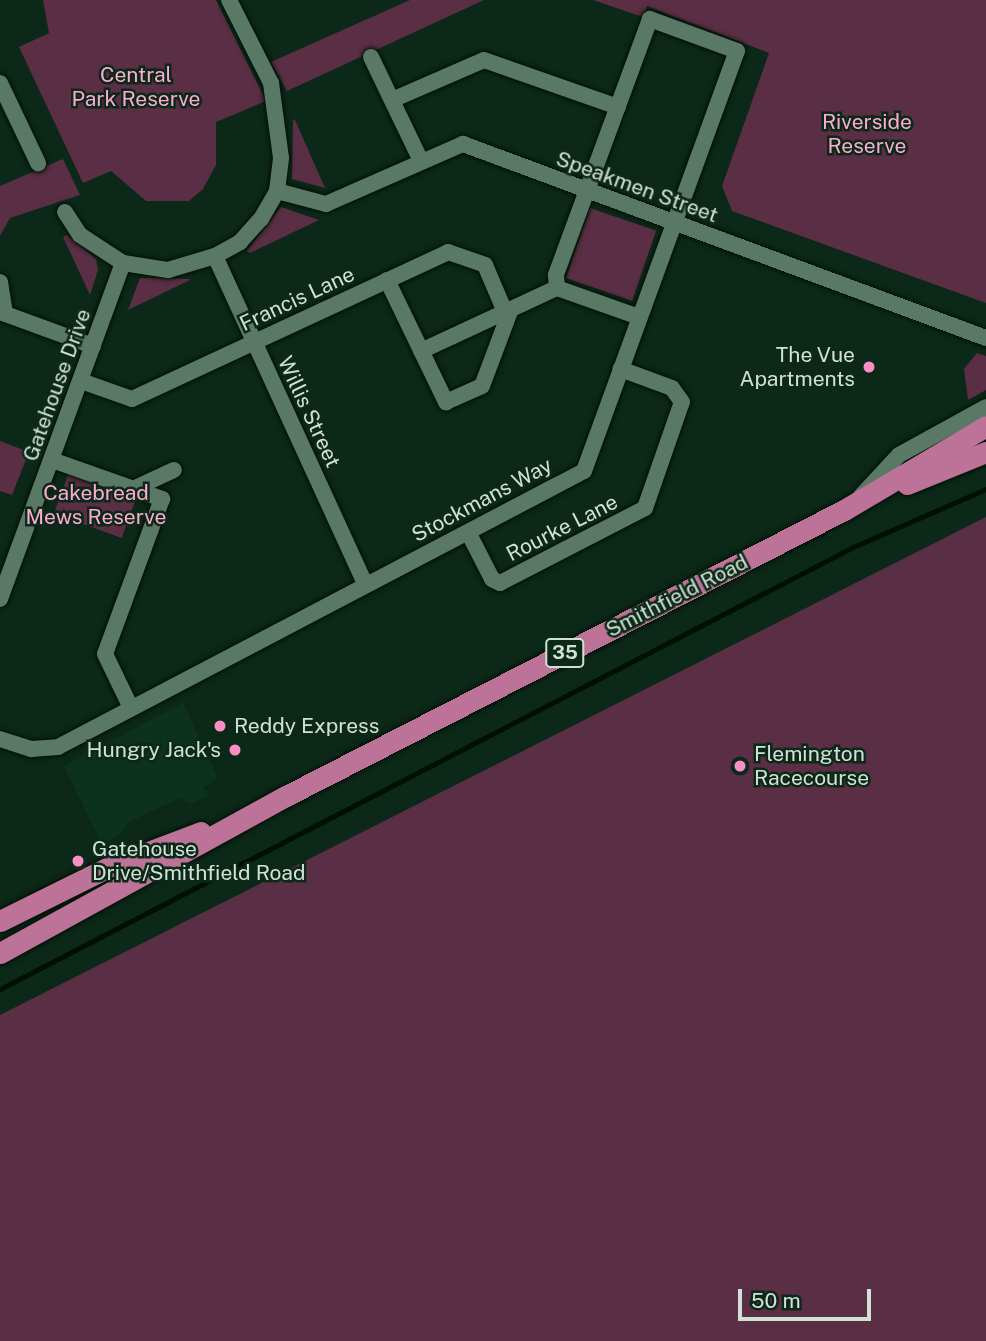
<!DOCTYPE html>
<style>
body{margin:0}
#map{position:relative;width:986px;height:1341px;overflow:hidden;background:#0c2819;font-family:"Public Sans",sans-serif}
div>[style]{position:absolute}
.built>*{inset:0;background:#0c311e}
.green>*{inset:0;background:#5a2e44;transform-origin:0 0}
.stream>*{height:5px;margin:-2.5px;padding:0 2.5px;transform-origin:2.5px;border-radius:2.5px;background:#000f04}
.roads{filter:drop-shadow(0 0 2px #001104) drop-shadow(0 0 2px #001104)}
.minor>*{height:16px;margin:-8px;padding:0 8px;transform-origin:8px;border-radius:8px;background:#5a7866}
.trunk>*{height:21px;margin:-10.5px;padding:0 10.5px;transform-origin:10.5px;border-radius:10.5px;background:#bc7397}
.dots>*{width:19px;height:19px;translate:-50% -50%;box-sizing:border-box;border:4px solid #0c2819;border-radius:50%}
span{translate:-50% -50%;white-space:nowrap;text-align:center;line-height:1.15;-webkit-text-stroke:5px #0c2819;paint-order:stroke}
.shield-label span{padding:2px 5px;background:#0c2819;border:2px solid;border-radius:5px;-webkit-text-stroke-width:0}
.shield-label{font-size:19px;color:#d1e1d6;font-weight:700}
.park-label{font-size:21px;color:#feabd2}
.street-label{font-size:21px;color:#d1e1d6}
.poi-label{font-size:21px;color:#d1e1d6}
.right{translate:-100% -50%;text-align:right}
.left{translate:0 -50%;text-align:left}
.scale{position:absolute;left:738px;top:1289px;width:133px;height:32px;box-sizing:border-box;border:4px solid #d1e1d6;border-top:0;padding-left:9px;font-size:21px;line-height:24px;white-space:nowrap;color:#d1e1d6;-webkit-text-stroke:5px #0c2819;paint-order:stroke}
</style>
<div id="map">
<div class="built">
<div style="clip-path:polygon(183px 703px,218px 778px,203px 788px,211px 795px,190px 804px,180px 798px,127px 823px,121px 834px,101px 843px,64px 766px)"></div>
</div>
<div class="green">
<div style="clip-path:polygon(43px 0,216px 0,266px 101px,216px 122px,216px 165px,203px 189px,189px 201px,146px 201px,111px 171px,83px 183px,19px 47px,49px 33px)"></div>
<div style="clip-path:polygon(410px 0,484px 0,287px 91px,271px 62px)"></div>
<div style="clip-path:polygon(593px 0,986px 0,986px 303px,732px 211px,722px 186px,769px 53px,647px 6px,643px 17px)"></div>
<div style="clip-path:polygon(293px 120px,295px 120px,325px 188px,292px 179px)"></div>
<div style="clip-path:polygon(63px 159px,80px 195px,10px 218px,0 236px,0 186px)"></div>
<div style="clip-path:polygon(281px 207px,319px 220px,250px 253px,247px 251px)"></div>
<div style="left:590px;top:208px;width:70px;height:74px;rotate:19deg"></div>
<div style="clip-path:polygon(67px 235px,96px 259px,98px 270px,90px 295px,63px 237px)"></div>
<div style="clip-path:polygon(140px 278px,189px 279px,190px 280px,128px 310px)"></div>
<div style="clip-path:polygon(977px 353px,986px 356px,986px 390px,968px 400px,964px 369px)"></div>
<div style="clip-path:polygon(0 441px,29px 452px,12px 495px,0 491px)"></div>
<div style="left:69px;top:472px;width:72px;height:44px;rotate:20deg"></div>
<div style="clip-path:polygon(986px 517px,986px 1341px,0 1341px,0 1015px)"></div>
</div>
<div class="stream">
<div style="left:0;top:989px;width:961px;rotate:-27.39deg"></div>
<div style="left:853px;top:547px;width:145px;rotate:-23.6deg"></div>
</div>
<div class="roads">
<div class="minor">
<div style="left:371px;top:57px;width:115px;rotate:64.3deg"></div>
<div style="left:0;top:83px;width:89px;rotate:64.6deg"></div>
<div style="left:392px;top:100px;width:100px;rotate:-23.5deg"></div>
<div style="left:484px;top:60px;width:142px;rotate:19.3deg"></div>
<div style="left:277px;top:191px;width:51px;rotate:14.9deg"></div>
<div style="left:326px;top:204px;width:150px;rotate:-23.7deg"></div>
<div style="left:463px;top:144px;width:558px;rotate:20.35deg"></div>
<div style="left:65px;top:212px;width:27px;rotate:57deg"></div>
<div style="left:80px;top:235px;width:51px;rotate:33.1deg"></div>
<div style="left:123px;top:263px;width:46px;rotate:8.8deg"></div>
<div style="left:168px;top:270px;width:49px;rotate:-16.6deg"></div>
<div style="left:215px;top:256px;width:29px;rotate:-29deg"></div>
<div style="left:240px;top:242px;width:31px;rotate:-48deg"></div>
<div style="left:261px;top:219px;width:32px;rotate:-60deg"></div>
<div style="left:277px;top:191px;width:33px;rotate:-83deg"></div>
<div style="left:281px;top:158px;width:76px;rotate:-97.6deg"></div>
<div style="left:271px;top:83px;width:93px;rotate:-116.8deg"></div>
<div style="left:215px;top:256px;width:361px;rotate:65.4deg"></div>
<div style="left:387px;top:280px;width:136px;rotate:64.2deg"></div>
<div style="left:446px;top:402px;width:39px;rotate:-24deg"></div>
<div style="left:482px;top:386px;width:82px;rotate:-69.4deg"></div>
<div style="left:0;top:282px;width:32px;rotate:81deg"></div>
<div style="left:0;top:312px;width:99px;rotate:20.1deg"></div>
<div style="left:421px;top:351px;width:150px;rotate:-24.9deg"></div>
<div style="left:81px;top:381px;width:54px;rotate:19.4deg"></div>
<div style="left:132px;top:399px;width:349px;rotate:-24.9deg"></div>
<div style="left:448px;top:252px;width:39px;rotate:19deg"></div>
<div style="left:485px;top:265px;width:51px;rotate:66.9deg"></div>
<div style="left:52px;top:460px;width:117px;rotate:19.5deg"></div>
<div style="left:162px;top:499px;width:165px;rotate:110.2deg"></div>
<div style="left:105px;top:654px;width:60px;rotate:64.3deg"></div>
<div style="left:133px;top:489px;width:45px;rotate:-24.9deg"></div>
<div style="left:861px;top:496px;width:56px;rotate:-47.2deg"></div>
<div style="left:899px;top:455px;width:99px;rotate:-28.9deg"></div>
<div style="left:468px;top:532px;width:53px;rotate:62.9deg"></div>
<div style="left:492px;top:579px;width:9px;rotate:27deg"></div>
<div style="left:500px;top:583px;width:163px;rotate:-27.3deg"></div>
<div style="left:645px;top:508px;width:112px;rotate:-70.8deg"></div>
<div style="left:682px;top:402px;width:17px;rotate:-126deg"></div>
<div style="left:672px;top:388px;width:55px;rotate:-159.9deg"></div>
<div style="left:0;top:599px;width:358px;rotate:-69.9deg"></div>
<div style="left:0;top:739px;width:33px;rotate:18deg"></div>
<div style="left:31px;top:749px;width:27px;rotate:-4deg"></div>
<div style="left:58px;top:747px;width:594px;rotate:-27.69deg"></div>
<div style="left:584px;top:471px;width:447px;rotate:-70deg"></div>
<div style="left:737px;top:51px;width:93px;rotate:-159.8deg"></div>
<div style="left:650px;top:19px;width:273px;rotate:110.2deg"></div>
<div style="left:556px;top:275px;width:13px;rotate:86deg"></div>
<div style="left:557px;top:288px;width:87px;rotate:19.5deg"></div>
</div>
<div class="trunk">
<div style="left:907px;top:484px;width:85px;rotate:-22.1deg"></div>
<div style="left:0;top:921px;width:124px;rotate:-26.4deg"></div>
<div style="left:111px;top:866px;width:96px;rotate:-20.7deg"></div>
<div style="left:0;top:953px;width:326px;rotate:-28.8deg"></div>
<div style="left:286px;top:796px;width:627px;rotate:-27.14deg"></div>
<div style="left:844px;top:510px;width:165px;rotate:-30.6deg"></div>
</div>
</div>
<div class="dots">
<div style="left:869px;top:367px;background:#fb8fc4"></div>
<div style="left:220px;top:726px;background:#fb8fc4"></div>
<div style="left:235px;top:750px;background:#fb8fc4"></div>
<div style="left:740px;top:766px;background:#fb8fc4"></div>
<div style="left:78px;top:861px;background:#fb8fc4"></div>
</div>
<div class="shield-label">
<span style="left:565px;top:653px">35</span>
</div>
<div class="park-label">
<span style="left:136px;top:87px">Central<br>Park Reserve</span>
<span style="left:867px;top:134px">Riverside<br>Reserve</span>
<span style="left:96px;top:505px">Cakebread<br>Mews Reserve</span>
</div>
<div class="street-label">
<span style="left:637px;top:187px;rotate:20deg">Speakmen Street</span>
<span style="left:297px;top:299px;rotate:-25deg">Francis Lane</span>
<span style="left:57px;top:385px;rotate:-70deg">Gatehouse Drive</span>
<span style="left:309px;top:412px;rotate:65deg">Willis Street</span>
<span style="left:482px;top:500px;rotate:-28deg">Stockmans Way</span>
<span style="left:562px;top:528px;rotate:-27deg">Rourke Lane</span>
<span style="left:677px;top:596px;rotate:-27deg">Smithfield Road</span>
</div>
<div class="poi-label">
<span class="right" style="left:855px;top:367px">The Vue<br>Apartments</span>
<span class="left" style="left:234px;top:726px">Reddy Express</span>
<span class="right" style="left:221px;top:750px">Hungry Jack's</span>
<span class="left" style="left:754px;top:766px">Flemington<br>Racecourse</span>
<span class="left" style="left:92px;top:861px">Gatehouse<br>Drive/Smithfield Road</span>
</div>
<div class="scale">50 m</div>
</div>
